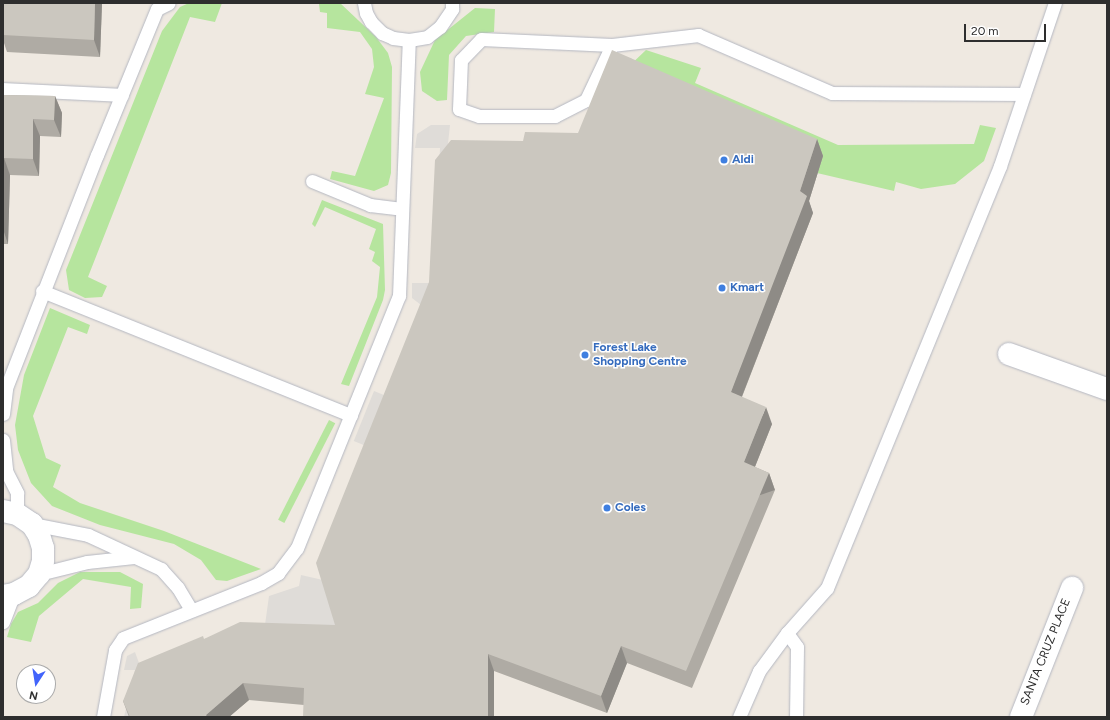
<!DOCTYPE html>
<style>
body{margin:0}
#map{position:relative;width:1110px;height:720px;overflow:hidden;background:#efe9e1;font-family:Figtree,sans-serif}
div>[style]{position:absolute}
.green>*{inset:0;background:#b6e59e;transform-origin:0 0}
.plaza>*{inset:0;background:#dfdcd8;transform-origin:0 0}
.roads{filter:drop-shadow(0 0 1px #b4b7c1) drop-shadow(0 0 1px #b4b7c1)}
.service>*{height:13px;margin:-6.5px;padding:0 6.5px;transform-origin:6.5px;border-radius:6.5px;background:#fff}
.minor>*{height:22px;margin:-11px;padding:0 11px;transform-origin:11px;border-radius:11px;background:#fff}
.wall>*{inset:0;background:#afaba4}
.shaded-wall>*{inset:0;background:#8e8b86;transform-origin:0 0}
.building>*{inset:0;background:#cbc7bf}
.dots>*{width:11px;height:11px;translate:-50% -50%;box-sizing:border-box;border:2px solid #fff;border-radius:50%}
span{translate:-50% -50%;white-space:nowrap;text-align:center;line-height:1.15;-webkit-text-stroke:3px #fff;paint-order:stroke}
.shop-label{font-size:12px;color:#366cbe;font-weight:700}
.left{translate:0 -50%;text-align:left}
.street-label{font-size:12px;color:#2e2e2e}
.frame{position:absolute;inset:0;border:4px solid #2e2e2e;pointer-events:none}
.north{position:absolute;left:16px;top:664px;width:40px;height:40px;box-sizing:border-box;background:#fff;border:1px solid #ababab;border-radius:50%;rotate:192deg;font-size:11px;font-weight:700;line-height:16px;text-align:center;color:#2e2e2e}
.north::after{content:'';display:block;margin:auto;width:14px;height:18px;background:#4264fb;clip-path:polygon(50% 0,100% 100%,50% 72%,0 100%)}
.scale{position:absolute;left:964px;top:24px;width:82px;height:18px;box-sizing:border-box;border:2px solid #2e2e2e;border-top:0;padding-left:5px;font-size:12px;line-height:14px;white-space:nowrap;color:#2e2e2e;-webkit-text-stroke:3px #fff;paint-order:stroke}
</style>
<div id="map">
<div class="green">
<div style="clip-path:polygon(189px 3px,222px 3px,215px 22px,190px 17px,88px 277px,107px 286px,102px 297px,85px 298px,69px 290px,66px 270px,162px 31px,180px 7px)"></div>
<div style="clip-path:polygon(241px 3px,340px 3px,376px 37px,388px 53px,392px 67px,391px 173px,388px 185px,374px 191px,330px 179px,332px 171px,355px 176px,384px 98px,365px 94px,374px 67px,372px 49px,360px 32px,327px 28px,327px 13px,320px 12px,319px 4px)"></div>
<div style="clip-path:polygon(475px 8px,495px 9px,494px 32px,466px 36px,449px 55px,447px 100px,437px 101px,422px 91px,420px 72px,435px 40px)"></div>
<div style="clip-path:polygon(646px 50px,701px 68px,695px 83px,838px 145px,974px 144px,980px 125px,996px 128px,984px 161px,955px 184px,921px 189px,896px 182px,894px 191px,817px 173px,625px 70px)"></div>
<div style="clip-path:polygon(322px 200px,383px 224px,385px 290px,383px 300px,349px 386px,341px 384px,377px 297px,380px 267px,372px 261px,375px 252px,369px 249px,376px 229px,325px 207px,315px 227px,312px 224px)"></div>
<div style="clip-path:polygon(50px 308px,90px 325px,87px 334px,68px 327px,33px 416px,46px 458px,61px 465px,53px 487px,80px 503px,164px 531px,261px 569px,227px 581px,216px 580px,201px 560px,174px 544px,100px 525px,52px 506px,31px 483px,18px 450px,15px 425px,24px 375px)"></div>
<div style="left:329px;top:420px;width:7px;height:112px;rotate:27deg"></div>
<div style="clip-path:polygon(80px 572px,120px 572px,143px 584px,141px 608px,130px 609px,131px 587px,83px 579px,39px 616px,31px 642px,7px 637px,11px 624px,18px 612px,38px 603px,58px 583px)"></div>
</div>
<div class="plaza">
<div style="clip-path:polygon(431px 125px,450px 125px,430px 312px,412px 298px,412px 283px,433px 283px,440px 148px,415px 148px,417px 134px)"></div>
<div style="left:374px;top:391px;width:22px;height:54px;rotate:22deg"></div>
<div style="clip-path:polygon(301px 575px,323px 580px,340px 617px,336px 642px,263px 639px,269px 596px,299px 586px)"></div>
<div style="clip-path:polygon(135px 652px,143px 674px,129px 717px,124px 717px,135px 670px,124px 670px,127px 656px)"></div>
</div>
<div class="roads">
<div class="service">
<div style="left:364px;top:3px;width:10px;rotate:79deg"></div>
<div style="left:366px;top:13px;width:10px;rotate:61deg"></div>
<div style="left:371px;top:22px;width:16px;rotate:45deg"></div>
<div style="left:382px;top:33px;width:12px;rotate:24deg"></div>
<div style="left:393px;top:38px;width:16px;rotate:7deg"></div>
<div style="left:409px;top:40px;width:18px;rotate:-9deg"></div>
<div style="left:427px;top:37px;width:16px;rotate:-38deg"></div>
<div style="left:440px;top:27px;width:22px;rotate:-56deg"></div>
<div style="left:452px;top:9px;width:6px;rotate:-90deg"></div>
<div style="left:612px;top:45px;width:61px;rotate:115.3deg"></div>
<div style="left:586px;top:100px;width:35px;rotate:153deg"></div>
<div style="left:555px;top:116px;width:76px;rotate:180deg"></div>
<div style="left:479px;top:116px;width:21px;rotate:-161deg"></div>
<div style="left:459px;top:109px;width:49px;rotate:-87.7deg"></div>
<div style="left:461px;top:60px;width:29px;rotate:-46deg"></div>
<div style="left:481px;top:39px;width:131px;rotate:2.6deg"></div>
<div style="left:612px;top:45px;width:87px;rotate:-6.6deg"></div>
<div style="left:698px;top:35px;width:146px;rotate:23.4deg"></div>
<div style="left:832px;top:93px;width:192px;rotate:0.3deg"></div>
<div style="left:3px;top:89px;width:119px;rotate:2.9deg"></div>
<div style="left:312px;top:181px;width:63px;rotate:22.5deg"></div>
<div style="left:370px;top:205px;width:32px;rotate:7deg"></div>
<div style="left:42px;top:291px;width:333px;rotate:21.9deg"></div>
<div style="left:3px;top:414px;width:26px;rotate:-83deg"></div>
<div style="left:6px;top:388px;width:250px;rotate:-68.7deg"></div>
<div style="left:97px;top:155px;width:158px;rotate:-67.7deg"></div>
<div style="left:157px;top:9px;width:13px;rotate:-27deg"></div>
<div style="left:3px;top:440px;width:31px;rotate:84deg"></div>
<div style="left:6px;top:471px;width:25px;rotate:63deg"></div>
<div style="left:17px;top:493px;width:21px;rotate:90deg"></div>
<div style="left:32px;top:524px;width:57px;rotate:11.1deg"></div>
<div style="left:88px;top:535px;width:81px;rotate:25deg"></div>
<div style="left:161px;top:569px;width:25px;rotate:48deg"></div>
<div style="left:178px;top:588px;width:26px;rotate:59deg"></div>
<div style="left:39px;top:574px;width:49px;rotate:-14deg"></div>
<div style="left:87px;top:562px;width:47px;rotate:-6.1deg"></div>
<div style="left:3px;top:622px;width:30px;rotate:-69deg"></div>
<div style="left:787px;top:633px;width:17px;rotate:54deg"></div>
<div style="left:797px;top:647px;width:70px;rotate:90.8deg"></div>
<div style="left:103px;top:717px;width:68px;rotate:-79.8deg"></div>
<div style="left:115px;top:650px;width:14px;rotate:-56deg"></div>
<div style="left:123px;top:638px;width:149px;rotate:-21.7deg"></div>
<div style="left:261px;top:583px;width:20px;rotate:-30deg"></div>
<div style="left:278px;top:573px;width:31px;rotate:-53deg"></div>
<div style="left:297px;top:548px;width:272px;rotate:-68deg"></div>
<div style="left:399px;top:296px;width:256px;rotate:-87.8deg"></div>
<div style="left:739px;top:717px;width:50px;rotate:-66.5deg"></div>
<div style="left:759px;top:671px;width:47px;rotate:-53.6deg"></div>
<div style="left:787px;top:633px;width:60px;rotate:-48.4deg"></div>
<div style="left:827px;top:588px;width:456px;rotate:-67.7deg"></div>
<div style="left:1000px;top:166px;width:172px;rotate:-71.4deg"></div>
</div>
<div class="minor">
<div style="left:1009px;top:354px;width:104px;rotate:19.7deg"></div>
<div style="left:3px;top:511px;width:14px;rotate:12deg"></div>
<div style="left:17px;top:514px;width:18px;rotate:34deg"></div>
<div style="left:32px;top:524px;width:13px;rotate:58deg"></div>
<div style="left:39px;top:535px;width:14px;rotate:73deg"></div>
<div style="left:43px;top:548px;width:13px;rotate:90deg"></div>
<div style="left:43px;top:561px;width:14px;rotate:107deg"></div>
<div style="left:39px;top:574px;width:16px;rotate:130deg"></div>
<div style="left:29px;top:586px;width:17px;rotate:152deg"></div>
<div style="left:14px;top:594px;width:11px;rotate:170deg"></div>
<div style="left:1021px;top:717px;width:139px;rotate:-68.4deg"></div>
</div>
</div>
<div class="wall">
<div style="clip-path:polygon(3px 3px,102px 3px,100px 57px,7px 52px,3px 40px)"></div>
<div style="clip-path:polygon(3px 95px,55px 96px,62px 113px,61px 137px,40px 136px,39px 176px,10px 175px,8px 244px,3px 244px)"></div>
<div style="clip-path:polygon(578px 133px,817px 139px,823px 156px,809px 201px,813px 213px,742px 397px,772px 424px,755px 467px,769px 473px,775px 490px,692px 688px,627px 663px,607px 713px,494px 671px,304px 705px,249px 700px,229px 717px,129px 717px,123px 701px,204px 639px,335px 625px,523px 141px)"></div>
</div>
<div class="shaded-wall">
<div style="clip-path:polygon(95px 3px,102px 3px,100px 57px,94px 40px)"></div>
<div style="clip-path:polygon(55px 96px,62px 113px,61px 137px,54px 120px)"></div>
<div style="clip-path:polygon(33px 119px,40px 136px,39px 176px,33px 159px)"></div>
<div style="clip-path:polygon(817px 139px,823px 156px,809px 201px,813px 213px,737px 409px,731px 392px,800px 191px)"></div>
<div style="clip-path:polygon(4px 158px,10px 175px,8px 244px,3px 229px)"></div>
<div style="clip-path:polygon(766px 407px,772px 424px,750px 479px,744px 462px)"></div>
<div style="left:769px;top:473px;width:18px;height:215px;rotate:71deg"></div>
<div style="clip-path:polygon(621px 646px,627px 663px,607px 713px,601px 696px)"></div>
<div style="clip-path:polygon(488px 654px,494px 671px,494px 717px,488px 717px)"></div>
<div style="clip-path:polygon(243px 683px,249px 700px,229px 717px,207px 717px,206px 715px)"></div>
</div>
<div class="building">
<div style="clip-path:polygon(3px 3px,95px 3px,94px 40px,3px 35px)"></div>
<div style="clip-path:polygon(612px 50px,817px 139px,800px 191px,807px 196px,731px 392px,766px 407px,744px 462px,769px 473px,686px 671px,621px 646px,601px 696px,488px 654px,488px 717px,303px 717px,304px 688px,243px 683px,206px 715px,207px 717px,130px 717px,123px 701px,138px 663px,203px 636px,204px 639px,240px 622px,335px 625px,316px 563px,429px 282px,435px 160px,451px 140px,523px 141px,525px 132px,578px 133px)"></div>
<div style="clip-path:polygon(3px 95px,55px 96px,54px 120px,33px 119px,33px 159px,4px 158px,3px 196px)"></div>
</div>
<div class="dots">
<div style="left:724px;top:160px;background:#3f7fe0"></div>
<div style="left:722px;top:288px;background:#3f7fe0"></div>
<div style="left:585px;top:355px;background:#3f7fe0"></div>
<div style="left:607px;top:508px;background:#3f7fe0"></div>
</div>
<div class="shop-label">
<span class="left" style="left:732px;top:160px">Aldi</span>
<span class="left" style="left:730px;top:288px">Kmart</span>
<span class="left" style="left:593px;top:355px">Forest Lake<br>Shopping Centre</span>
<span class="left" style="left:615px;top:508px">Coles</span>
</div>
<div class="street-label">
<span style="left:1046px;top:652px;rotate:-68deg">SANTA CRUZ PLACE</span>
</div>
<div class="frame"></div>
<div class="north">N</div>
<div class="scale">20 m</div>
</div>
